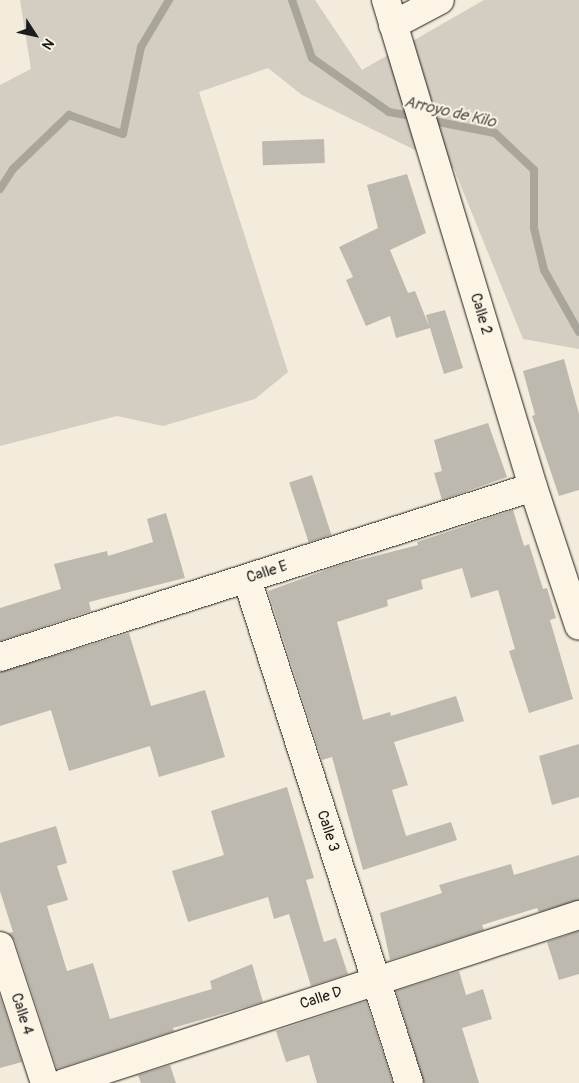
<!DOCTYPE html>
<style>
body{margin:0}
#map{position:relative;width:579px;height:1083px;overflow:hidden;background:#f3ecdd;font-family:Pangolin,sans-serif}
div>[style]{position:absolute}
.green>*{inset:0;background:#d3cec1}
.stream>*{height:8px;margin:-4px;padding:0 4px;transform-origin:4px;border-radius:4px;background:#aaa59b}
.building>*{inset:0;background:#beb9ae;transform-origin:0 0}
.roads{filter:drop-shadow(0 0 1px #1c1c1c) drop-shadow(0 0 1px #1c1c1c)}
.minor>*{height:28px;margin:-14px;padding:0 14px;transform-origin:14px;border-radius:14px;background:#fcf5e5}
span{translate:-50% -50%;white-space:nowrap;text-align:center;line-height:1.15;-webkit-text-stroke:4px #fcf5e5;paint-order:stroke}
.street-label{font-size:15px;color:#1c1c1c}
.water-label{font-size:16px;color:#55534f;font-style:italic}
.north{position:absolute;left:10px;top:10px;width:50px;height:50px;-webkit-text-stroke:4px #fcf5e5;paint-order:stroke;rotate:125deg;font-size:14px;font-weight:700;line-height:20px;text-align:center;color:#1c1c1c}
.north::after{content:'';display:block;margin:auto;width:18px;height:22px;background:#1c1c1c;clip-path:polygon(50% 0,100% 100%,50% 72%,0 100%)}
</style>
<div id="map">
<div class="green">
<div style="clip-path:polygon(20px 0,315px 0,362px 70px,484px 0,579px 0,579px 349px,523px 339px,454px 169px,302px 95px,268px 68px,199px 92px,288px 372px,255px 399px,163px 426px,117px 416px,0 446px,0 85px,31px 69px)"></div>
</div>
<div class="stream">
<div style="left:292px;top:0;width:61px;rotate:71deg"></div>
<div style="left:312px;top:58px;width:94px;rotate:35deg"></div>
<div style="left:389px;top:112px;width:27px;rotate:10deg"></div>
<div style="left:428px;top:120px;width:68px;rotate:11deg"></div>
<div style="left:495px;top:133px;width:54px;rotate:43.5deg"></div>
<div style="left:534px;top:170px;width:58px;rotate:90deg"></div>
<div style="left:534px;top:228px;width:43px;rotate:76.6deg"></div>
<div style="left:544px;top:270px;width:71px;rotate:60.6deg"></div>
<div style="left:0;top:189px;width:24px;rotate:-57deg"></div>
<div style="left:13px;top:169px;width:78px;rotate:-44deg"></div>
<div style="left:69px;top:115px;width:57px;rotate:19.4deg"></div>
<div style="left:123px;top:134px;width:89px;rotate:-78.3deg"></div>
<div style="left:141px;top:47px;width:55px;rotate:-59.2deg"></div>
</div>
<div class="building">
<div style="left:324px;top:139px;width:24px;height:62px;rotate:88deg"></div>
<div style="clip-path:polygon(407px 174px,426px 233px,390px 250px,408px 293px,415px 291px,429px 326px,426px 315px,445px 310px,463px 368px,444px 374px,430px 328px,396px 338px,390px 316px,366px 326px,346px 280px,353px 277px,339px 247px,378px 228px,367px 185px)"></div>
<div style="clip-path:polygon(564px 359px,579px 414px,579px 490px,559px 496px,532px 416px,535px 415px,523px 371px)"></div>
<div style="clip-path:polygon(488px 423px,507px 477px,442px 500px,434px 473px,442px 471px,434px 440px)"></div>
<div style="left:312px;top:475px;width:63px;height:24px;rotate:72deg"></div>
<div style="clip-path:polygon(513px 510px,524px 546px,529px 544px,543px 589px,547px 588px,556px 618px,550px 620px,573px 699px,529px 713px,509px 651px,515px 649px,498px 590px,471px 598px,462px 568px,421px 580px,423px 589px,387px 600px,388px 606px,337px 622px,363px 720px,390px 712px,391px 716px,456px 696px,464px 721px,394px 742px,408px 785px,392px 790px,406px 836px,451px 822px,457px 840px,363px 870px,332px 757px,322px 760px,268px 591px,340px 565px,418px 545px,417px 542px)"></div>
<div style="clip-path:polygon(166px 513px,185px 578px,89px 602px,91px 611px,0 641px,0 608px,61px 589px,54px 564px,107px 551px,108px 556px,153px 542px,147px 519px)"></div>
<div style="clip-path:polygon(129px 633px,151px 706px,205px 690px,225px 757px,159px 777px,150px 746px,69px 771px,51px 710px,0 726px,0 672px)"></div>
<div style="clip-path:polygon(579px 744px,579px 797px,552px 805px,539px 756px)"></div>
<div style="clip-path:polygon(287px 787px,314px 878px,306px 880px,324px 942px,336px 938px,348px 974px,311px 986px,289px 914px,274px 919px,268px 897px,188px 922px,172px 871px,224px 855px,211px 811px)"></div>
<div style="clip-path:polygon(56px 826px,67px 863px,57px 866px,68px 900px,47px 906px,67px 971px,93px 963px,110px 1019px,212px 989px,210px 981px,252px 964px,263px 1002px,173px 1028px,174px 1031px,57px 1069px,15px 941px,8px 933px,13px 932px,0 891px,0 843px)"></div>
<div style="clip-path:polygon(579px 855px,579px 900px,539px 912px,537px 908px,482px 925px,484px 930px,390px 960px,380px 913px,442px 893px,439px 885px,511px 864px,514px 875px)"></div>
<div style="clip-path:polygon(579px 931px,579px 974px,559px 980px,547px 942px)"></div>
<div style="clip-path:polygon(459px 971px,466px 995px,483px 989px,492px 1019px,462px 1028px,479px 1083px,424px 1083px,396px 991px)"></div>
<div style="clip-path:polygon(0 996px,22px 1062px,0 1068px)"></div>
<div style="clip-path:polygon(366px 1001px,393px 1083px,317px 1083px,309px 1055px,286px 1062px,276px 1031px)"></div>
<div style="clip-path:polygon(170px 1065px,176px 1083px,141px 1083px,138px 1075px)"></div>
</div>
<div class="roads">
<div class="minor">
<div style="left:386px;top:0;width:509px;rotate:73.2deg"></div>
<div style="left:533px;top:487px;width:146px;rotate:71.7deg"></div>
<div style="left:393px;top:25px;width:53px;rotate:-28deg"></div>
<div style="left:247px;top:579px;width:529px;rotate:72.18deg"></div>
<div style="left:0;top:657px;width:559px;rotate:-17.69deg"></div>
<div style="left:0;top:946px;width:144px;rotate:71.8deg"></div>
<div style="left:64px;top:1083px;width:542px;rotate:-18.07deg"></div>
</div>
</div>
<div class="street-label">
<span style="left:481px;top:314px;rotate:73deg">Calle 2</span>
<span style="left:267px;top:572px;rotate:-18deg">Calle E</span>
<span style="left:328px;top:831px;rotate:72deg">Calle 3</span>
<span style="left:321px;top:998px;rotate:-18deg">Calle D</span>
<span style="left:22px;top:1014px;rotate:72deg">Calle 4</span>
</div>
<div class="water-label">
<span style="left:450px;top:112px;rotate:13deg">Arroyo de Kilo</span>
</div>
<div class="north">N</div>
</div>
